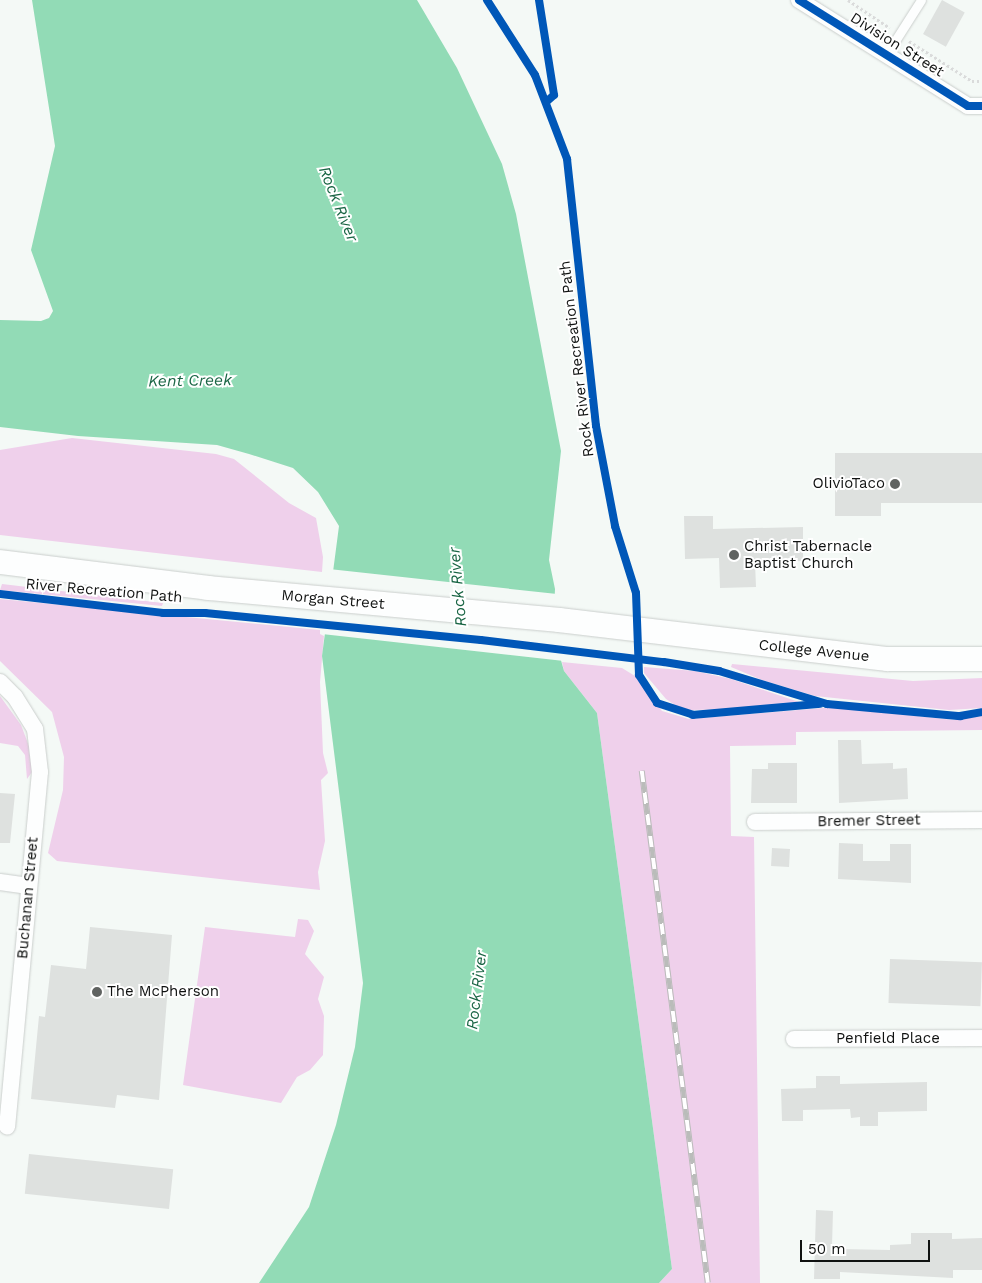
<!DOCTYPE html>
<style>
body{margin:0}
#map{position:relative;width:982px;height:1283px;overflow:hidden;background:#f4f9f6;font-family:"Work Sans",sans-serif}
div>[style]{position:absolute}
.green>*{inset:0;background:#efd0eb}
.water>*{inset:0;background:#92dbb6}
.pier>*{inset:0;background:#f4f9f6}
.building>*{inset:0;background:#dee1df;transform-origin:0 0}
.path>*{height:3px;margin-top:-1.5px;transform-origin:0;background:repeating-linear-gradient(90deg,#dadbdb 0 2.5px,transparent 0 5px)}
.roads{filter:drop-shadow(0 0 1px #cacecc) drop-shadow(0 0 1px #cacecc)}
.lane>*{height:9px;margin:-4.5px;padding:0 4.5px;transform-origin:4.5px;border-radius:4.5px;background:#fdfefe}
.street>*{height:16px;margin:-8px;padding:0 8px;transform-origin:8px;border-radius:8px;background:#fdfefe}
.secondary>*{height:24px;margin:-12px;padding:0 12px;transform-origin:12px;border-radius:12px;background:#fdfefe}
.rail>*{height:5.5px;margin-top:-2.75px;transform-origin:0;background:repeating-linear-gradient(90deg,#fff 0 11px,#babcba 0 22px);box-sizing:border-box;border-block:1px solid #babcba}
.cycleway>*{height:8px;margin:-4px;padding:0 4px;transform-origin:4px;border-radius:4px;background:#0057b8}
.dots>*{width:14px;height:14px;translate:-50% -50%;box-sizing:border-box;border:2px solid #fff;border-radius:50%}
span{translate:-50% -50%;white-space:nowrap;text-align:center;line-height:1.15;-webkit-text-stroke:4px #fff;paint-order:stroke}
.street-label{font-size:15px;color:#101211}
.poi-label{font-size:15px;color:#101211}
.right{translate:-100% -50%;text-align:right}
.left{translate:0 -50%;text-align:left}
.water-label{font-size:16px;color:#196544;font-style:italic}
.scale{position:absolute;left:800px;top:1240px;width:130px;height:22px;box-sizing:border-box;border:2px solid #101211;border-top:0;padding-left:6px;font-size:15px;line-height:18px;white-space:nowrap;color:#101211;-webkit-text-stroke:4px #fff;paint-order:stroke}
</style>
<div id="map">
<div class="green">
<div style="clip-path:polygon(72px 438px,216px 454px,234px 459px,289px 503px,316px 518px,323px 557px,322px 572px,0 535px,0 450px)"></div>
<div style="clip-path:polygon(2px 584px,163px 603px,162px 606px,0 590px)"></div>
<div style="clip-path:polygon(0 599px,320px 630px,320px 634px,324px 636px,320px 682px,323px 753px,328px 773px,321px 780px,325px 841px,318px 872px,320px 890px,57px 861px,48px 853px,63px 790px,64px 757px,52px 712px,0 661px)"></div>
<div style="clip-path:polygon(562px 662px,622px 668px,635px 676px,662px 711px,689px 719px,835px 707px,954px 720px,982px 716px,982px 730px,796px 732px,796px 745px,730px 746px,731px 836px,754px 837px,760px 1283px,659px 1283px,672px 1269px,597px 713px,564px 671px)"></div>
<div style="clip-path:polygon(732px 664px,913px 681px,982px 678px,982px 708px,949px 710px,815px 696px,762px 680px,731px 667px)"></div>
<div style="clip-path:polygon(644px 667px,695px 671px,731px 679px,802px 703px,749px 709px,690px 710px,678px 707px,666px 699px,644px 673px)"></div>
<div style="clip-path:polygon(0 696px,21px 725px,29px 746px,32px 772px,27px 779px,25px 755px,18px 746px,0 743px)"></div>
<div style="clip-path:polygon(298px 919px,308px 920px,314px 931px,305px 954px,324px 977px,318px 999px,324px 1016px,323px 1055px,310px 1070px,297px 1077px,281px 1103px,183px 1085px,205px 927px,295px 937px)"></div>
</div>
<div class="water">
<div style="clip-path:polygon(32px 0,417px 0,457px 68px,502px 164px,516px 214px,561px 451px,549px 560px,555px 589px,553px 632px,564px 671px,597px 713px,672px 1269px,659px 1283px,259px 1283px,309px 1207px,336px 1125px,355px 1047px,363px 983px,322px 656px,339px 526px,318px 492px,293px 468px,249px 454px,217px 445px,78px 436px,0 427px,0 320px,41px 321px,49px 318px,53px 311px,31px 250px,55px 146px)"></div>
</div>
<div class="pier">
<div style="clip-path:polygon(329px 569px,557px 594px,556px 632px,564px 661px,322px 634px)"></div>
</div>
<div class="building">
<div style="left:942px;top:0;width:26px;height:39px;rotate:29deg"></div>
<div style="clip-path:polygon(835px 453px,982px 453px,982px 503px,881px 503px,881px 516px,835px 516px)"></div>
<div style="clip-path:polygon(684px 516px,713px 516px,713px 529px,803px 527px,803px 561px,755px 562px,756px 587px,720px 588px,719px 558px,685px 559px)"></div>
<div style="clip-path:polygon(838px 740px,861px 740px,862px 764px,893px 763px,893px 769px,907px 768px,908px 799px,839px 803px)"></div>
<div style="clip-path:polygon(768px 763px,797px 763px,797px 803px,751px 803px,752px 769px,768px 769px)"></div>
<div style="clip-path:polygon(0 793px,15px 794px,10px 843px,0 843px)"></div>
<div style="clip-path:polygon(839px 843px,863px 844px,863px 861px,890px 861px,890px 844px,911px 844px,911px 883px,838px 879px)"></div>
<div style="left:772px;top:848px;width:18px;height:18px;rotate:3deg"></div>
<div style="clip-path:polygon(90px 927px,172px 935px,159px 1100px,117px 1095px,115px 1108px,31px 1099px,39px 1016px,45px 1017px,51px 965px,86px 969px)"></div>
<div style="left:890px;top:959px;width:92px;height:44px;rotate:2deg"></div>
<div style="clip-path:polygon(816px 1076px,840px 1076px,840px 1084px,927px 1082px,927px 1111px,878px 1112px,878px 1126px,860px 1126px,860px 1117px,851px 1118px,850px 1109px,803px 1110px,803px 1121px,782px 1121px,781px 1089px,816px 1088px)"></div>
<div style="left:29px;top:1154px;width:145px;height:40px;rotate:6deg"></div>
<div style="clip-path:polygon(816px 1210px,833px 1211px,832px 1246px,841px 1246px,841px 1249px,890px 1250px,890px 1245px,911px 1244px,911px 1233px,952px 1233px,952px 1239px,982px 1238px,982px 1270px,953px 1270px,953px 1278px,840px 1272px,840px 1279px,814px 1279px)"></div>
</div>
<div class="path">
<div style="left:848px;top:0;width:50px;rotate:33.7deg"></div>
<div style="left:909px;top:41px;width:75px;rotate:32.4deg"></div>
<div style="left:972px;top:81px;width:10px"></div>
</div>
<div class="roads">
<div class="lane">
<div style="left:886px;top:55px;width:65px;rotate:-57.5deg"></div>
</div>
<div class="street">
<div style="left:799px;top:0;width:199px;rotate:32.1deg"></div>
<div style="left:968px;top:106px;width:14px"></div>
<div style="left:0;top:682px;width:21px;rotate:45deg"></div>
<div style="left:15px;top:697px;width:38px;rotate:58deg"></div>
<div style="left:35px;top:729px;width:43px;rotate:83.4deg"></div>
<div style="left:40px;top:772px;width:356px;rotate:95.3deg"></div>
<div style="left:755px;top:822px;width:227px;rotate:-0.5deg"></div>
<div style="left:0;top:882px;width:29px;rotate:8deg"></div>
<div style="left:794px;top:1039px;width:188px;rotate:-0.3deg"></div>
</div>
<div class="secondary">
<div style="left:0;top:562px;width:210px;rotate:7.1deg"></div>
<div style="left:208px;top:588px;width:352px;rotate:5.2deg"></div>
<div style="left:559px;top:620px;width:331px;rotate:6.8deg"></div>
<div style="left:888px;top:659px;width:94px"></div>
</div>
</div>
<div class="rail">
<div style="left:642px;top:771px;width:516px;rotate:82.65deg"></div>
</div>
<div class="cycleway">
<div style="left:487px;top:0;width:89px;rotate:57.4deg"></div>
<div style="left:535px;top:75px;width:90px;rotate:69.1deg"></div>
<div style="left:567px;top:159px;width:269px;rotate:83.8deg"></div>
<div style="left:596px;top:426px;width:102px;rotate:79.2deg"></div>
<div style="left:615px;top:526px;width:70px;rotate:72.6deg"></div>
<div style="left:636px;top:593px;width:82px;rotate:87.9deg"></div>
<div style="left:639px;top:675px;width:33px;rotate:57deg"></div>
<div style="left:657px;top:703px;width:38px;rotate:18deg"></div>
<div style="left:693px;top:715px;width:127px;rotate:-5deg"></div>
<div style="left:539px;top:0;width:96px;rotate:81deg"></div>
<div style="left:554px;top:95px;width:9px;rotate:139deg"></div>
<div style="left:799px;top:0;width:199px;rotate:32.1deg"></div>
<div style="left:968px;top:106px;width:14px"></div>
<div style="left:0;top:594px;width:164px;rotate:6.6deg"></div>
<div style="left:163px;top:613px;width:42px"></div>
<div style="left:205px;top:613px;width:277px;rotate:5.6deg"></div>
<div style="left:481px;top:640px;width:184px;rotate:6.9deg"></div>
<div style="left:664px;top:662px;width:56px;rotate:9.3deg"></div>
<div style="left:719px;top:671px;width:113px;rotate:17deg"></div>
<div style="left:827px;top:704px;width:134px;rotate:5.2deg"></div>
<div style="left:960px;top:716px;width:22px;rotate:-10deg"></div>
</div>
<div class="dots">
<div style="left:895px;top:484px;background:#606361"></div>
<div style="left:734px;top:555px;background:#606361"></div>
<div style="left:97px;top:992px;background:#606361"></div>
</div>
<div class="street-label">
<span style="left:897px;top:45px;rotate:32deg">Division Street</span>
<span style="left:577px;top:359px;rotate:-97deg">Rock River Recreation Path</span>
<span style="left:104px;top:591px;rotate:5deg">River Recreation Path</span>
<span style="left:333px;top:600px;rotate:5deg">Morgan Street</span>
<span style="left:814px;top:651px;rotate:6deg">College Avenue</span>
<span style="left:869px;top:821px;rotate:-1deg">Bremer Street</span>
<span style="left:28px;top:898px;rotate:-85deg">Buchanan Street</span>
<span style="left:888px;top:1039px">Penfield Place</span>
</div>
<div class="poi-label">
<span class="right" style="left:885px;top:484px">OlivioTaco</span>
<span class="left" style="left:744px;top:555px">Christ Tabernacle<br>Baptist Church</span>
<span class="left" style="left:107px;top:992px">The McPherson</span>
</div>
<div class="water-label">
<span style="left:338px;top:204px;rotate:68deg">Rock River</span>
<span style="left:190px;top:381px;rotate:-1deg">Kent Creek</span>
<span style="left:458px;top:587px;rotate:-95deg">Rock River</span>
<span style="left:477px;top:990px;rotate:-83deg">Rock River</span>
</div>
<div class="scale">50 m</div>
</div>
